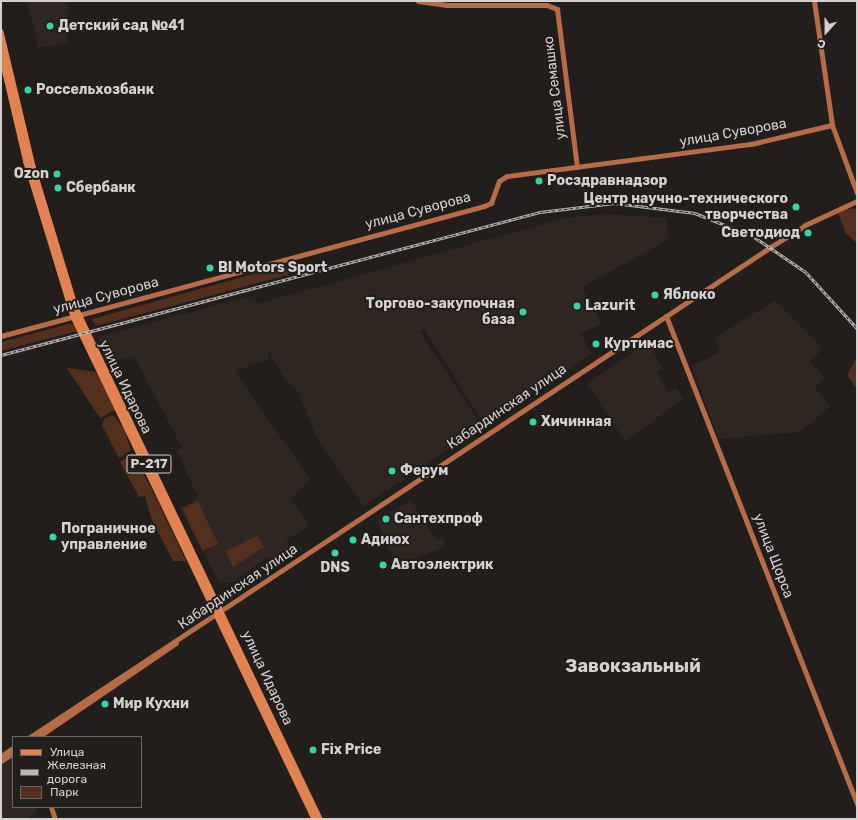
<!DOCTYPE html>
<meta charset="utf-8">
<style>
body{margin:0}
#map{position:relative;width:858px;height:820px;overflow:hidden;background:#221e1c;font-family:Rubik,sans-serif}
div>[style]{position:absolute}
.built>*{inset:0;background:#2f2622}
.green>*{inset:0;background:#53301d;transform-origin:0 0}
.secondary>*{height:5px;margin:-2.5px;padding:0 2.5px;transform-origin:2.5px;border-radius:2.5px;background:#b66d47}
.primary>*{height:5.5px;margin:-2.75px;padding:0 2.75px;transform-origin:2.75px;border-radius:2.75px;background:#e18250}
.rail>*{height:2.5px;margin-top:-1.25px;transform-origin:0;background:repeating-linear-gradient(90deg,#221e1c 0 3px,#bab7b6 0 6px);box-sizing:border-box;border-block:1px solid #bab7b6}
.dots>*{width:11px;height:11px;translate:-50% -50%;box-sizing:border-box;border:2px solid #221e1c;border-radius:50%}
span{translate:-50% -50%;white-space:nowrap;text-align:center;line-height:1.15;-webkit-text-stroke:4px #221e1c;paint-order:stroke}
.shield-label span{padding:1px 3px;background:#221e1c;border:1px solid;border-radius:3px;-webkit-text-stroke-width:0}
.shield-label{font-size:13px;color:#d4d1d0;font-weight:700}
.poi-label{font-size:14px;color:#d4d1d0;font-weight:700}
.left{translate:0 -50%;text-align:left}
.right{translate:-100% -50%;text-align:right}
.street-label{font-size:14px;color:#d4d1d0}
.district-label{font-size:18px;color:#d4d1d0;font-weight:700}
.frame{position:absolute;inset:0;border:2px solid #d4d1d0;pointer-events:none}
.legend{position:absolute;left:12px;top:736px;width:130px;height:72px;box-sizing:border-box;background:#221e1c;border:1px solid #696664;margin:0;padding:5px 7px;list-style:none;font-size:12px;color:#d4d1d0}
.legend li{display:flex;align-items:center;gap:8px;height:20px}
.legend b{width:20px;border:1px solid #696664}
.north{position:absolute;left:806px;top:12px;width:40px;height:40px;-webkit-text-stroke:3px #221e1c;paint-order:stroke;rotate:201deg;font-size:11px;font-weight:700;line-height:16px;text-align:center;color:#d4d1d0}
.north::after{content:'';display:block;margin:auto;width:14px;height:18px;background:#d4d1d0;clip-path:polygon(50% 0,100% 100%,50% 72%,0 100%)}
</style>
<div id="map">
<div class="built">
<div style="clip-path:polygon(27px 1px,68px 1px,67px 44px,39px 47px)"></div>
<div style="clip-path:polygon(606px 214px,667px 218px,668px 240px,582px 287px,602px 323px,581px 334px,592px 354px,484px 424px,424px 329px,420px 332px,482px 427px,364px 506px,319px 442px,297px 391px,284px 378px,267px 348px,269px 359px,237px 370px,236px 373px,310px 479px,291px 498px,309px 526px,286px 540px,291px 549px,273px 562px,269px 556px,231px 583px,219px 582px,180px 508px,198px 498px,177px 451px,182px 448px,134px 356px,110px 363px,99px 337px,235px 300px,255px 296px,257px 304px,565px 218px)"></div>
<div style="clip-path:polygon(775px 300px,823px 349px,810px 361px,825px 377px,814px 387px,830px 406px,800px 432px,718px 439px,692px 366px,720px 352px,715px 338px)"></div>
<div style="clip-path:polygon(647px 342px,663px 368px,657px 372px,668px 392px,676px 388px,684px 399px,625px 441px,587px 384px)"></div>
<div style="clip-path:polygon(411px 500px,436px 540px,443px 538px,446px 546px,396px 567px,377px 520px)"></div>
<div style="clip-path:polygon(13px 753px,13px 807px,40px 807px,27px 819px,1px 819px,1px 761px)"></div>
</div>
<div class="green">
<div style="clip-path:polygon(847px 209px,857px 209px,857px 243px,846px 234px,838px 213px)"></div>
<div style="clip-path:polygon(286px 265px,288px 275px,96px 326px,92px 319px)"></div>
<div style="clip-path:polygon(69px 324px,75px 325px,77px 331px,1px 351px,1px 342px)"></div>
<div style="clip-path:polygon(857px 357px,857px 389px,847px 375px)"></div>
<div style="clip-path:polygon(67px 368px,96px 372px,115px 410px,100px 418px)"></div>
<div style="clip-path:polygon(113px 415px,124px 429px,131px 450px,119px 458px,102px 425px,105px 418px)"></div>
<div style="clip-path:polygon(133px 453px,156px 498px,186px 561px,173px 561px,152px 520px,145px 496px,139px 497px,120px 462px)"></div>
<div style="left:198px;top:501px;width:47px;height:17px;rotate:65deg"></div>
<div style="clip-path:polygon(257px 536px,264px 547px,233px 567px,226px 551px)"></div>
</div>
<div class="secondary">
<div style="left:418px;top:1px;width:29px;rotate:8deg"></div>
<div style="left:447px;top:5px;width:100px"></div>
<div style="left:547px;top:5px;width:11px;rotate:22deg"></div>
<div style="left:557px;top:9px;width:159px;rotate:82.8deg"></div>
<div style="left:814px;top:1px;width:125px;rotate:81.7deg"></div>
<div style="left:832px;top:125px;width:72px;rotate:69.8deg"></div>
<div style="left:666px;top:316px;width:524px;rotate:68.62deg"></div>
<div style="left:1px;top:336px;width:500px;rotate:-15.06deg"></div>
<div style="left:484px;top:206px;width:8px;rotate:-23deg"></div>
<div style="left:491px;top:203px;width:23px;rotate:-70deg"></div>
<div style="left:499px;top:181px;width:9px;rotate:-32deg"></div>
<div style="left:507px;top:176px;width:246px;rotate:-7.5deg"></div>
<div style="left:751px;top:144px;width:83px;rotate:-13.2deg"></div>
<div style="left:30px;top:737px;width:890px;rotate:-33.49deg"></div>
<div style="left:772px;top:246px;width:39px;rotate:-32deg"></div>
<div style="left:805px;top:225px;width:57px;rotate:-24.8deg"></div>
<div style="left:38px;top:737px;width:167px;rotate:-34.3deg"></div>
<div style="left:1px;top:756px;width:14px;rotate:-34deg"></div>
<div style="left:1px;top:761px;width:14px;rotate:-34deg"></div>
<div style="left:51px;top:807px;width:13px;rotate:72deg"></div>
</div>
<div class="primary">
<div style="left:1px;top:32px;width:142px;rotate:76.6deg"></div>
<div style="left:34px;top:170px;width:144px;rotate:73.1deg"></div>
<div style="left:76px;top:308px;width:566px;rotate:64.48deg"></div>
<div style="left:1px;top:52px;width:114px;rotate:76.8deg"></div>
<div style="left:27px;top:163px;width:161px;rotate:73deg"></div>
<div style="left:74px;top:317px;width:557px;rotate:64.36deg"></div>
</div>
<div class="rail">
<div style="left:1px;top:355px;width:558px;rotate:-14.86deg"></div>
<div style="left:540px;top:212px;width:75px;rotate:-6.9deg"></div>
<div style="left:614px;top:203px;width:82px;rotate:7deg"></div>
<div style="left:695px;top:213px;width:62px;rotate:21.6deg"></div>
<div style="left:753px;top:236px;width:64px;rotate:34.2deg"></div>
<div style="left:806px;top:272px;width:76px;rotate:47.7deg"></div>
</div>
<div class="dots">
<div style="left:50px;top:26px;background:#37d4a6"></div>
<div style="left:28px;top:90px;background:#37d4a6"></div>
<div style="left:57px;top:174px;background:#37d4a6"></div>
<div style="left:539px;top:181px;background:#37d4a6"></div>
<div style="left:58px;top:188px;background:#37d4a6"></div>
<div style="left:796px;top:207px;background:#37d4a6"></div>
<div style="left:808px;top:233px;background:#37d4a6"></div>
<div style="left:210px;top:268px;background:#37d4a6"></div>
<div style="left:655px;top:295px;background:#37d4a6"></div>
<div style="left:577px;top:306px;background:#37d4a6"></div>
<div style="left:523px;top:312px;background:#37d4a6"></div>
<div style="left:596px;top:344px;background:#37d4a6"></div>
<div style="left:533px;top:422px;background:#37d4a6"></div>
<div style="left:392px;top:471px;background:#37d4a6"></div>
<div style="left:386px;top:519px;background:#37d4a6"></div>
<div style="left:53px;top:537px;background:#37d4a6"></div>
<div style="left:353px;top:540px;background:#37d4a6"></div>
<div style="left:335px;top:553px;background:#37d4a6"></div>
<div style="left:383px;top:565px;background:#37d4a6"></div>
<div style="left:105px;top:704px;background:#37d4a6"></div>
<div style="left:313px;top:750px;background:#37d4a6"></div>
</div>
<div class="shield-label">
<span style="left:149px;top:464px">Р-217</span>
</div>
<div class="poi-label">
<span class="left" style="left:58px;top:26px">Детский сад №41</span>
<span class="left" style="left:36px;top:90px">Россельхозбанк</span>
<span class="right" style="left:49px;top:174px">Ozon</span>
<span class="left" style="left:547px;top:181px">Росздравнадзор</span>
<span class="left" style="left:66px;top:188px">Сбербанк</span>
<span class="right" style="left:788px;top:207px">Центр научно-технического<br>творчества</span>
<span class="right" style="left:800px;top:233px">Светодиод</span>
<span class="left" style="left:218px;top:268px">BI Motors Sport</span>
<span class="left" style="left:663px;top:295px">Яблоко</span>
<span class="right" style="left:515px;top:312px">Торгово-закупочная<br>база</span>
<span class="left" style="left:585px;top:306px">Lazurit</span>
<span class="left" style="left:604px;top:344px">Куртимас</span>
<span class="left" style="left:541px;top:422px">Хичинная</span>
<span class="left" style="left:400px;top:471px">Ферум</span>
<span class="left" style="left:394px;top:519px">Сантехпроф</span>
<span class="left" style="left:61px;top:537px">Пограничное<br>управление</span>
<span class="left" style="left:361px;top:540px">Адиюх</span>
<span class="left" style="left:391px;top:565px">Автоэлектрик</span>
<span style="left:335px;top:568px">DNS</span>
<span class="left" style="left:113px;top:704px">Мир Кухни</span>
<span class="left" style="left:321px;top:750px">Fix Price</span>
</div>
<div class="street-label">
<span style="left:555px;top:88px;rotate:-97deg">улица Семашко</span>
<span style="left:733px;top:133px;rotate:-10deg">улица Суворова</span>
<span style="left:418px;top:211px;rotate:-15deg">улица Суворова</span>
<span style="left:106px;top:296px;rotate:-15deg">улица Суворова</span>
<span style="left:125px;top:387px;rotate:64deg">улица Идарова</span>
<span style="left:507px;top:407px;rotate:-34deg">Кабардинская улица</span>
<span style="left:773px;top:556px;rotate:69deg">улица Щорса</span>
<span style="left:238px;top:587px;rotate:-34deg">Кабардинская улица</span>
<span style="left:267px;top:678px;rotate:65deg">улица Идарова</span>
</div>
<div class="district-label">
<span style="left:633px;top:666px">Завокзальный</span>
</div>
<div class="frame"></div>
<ul class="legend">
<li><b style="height:5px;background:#e18250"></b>Улица</li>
<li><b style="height:5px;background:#bab7b6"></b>Железная дорога</li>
<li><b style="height:11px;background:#53301d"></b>Парк</li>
</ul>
<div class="north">С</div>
</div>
